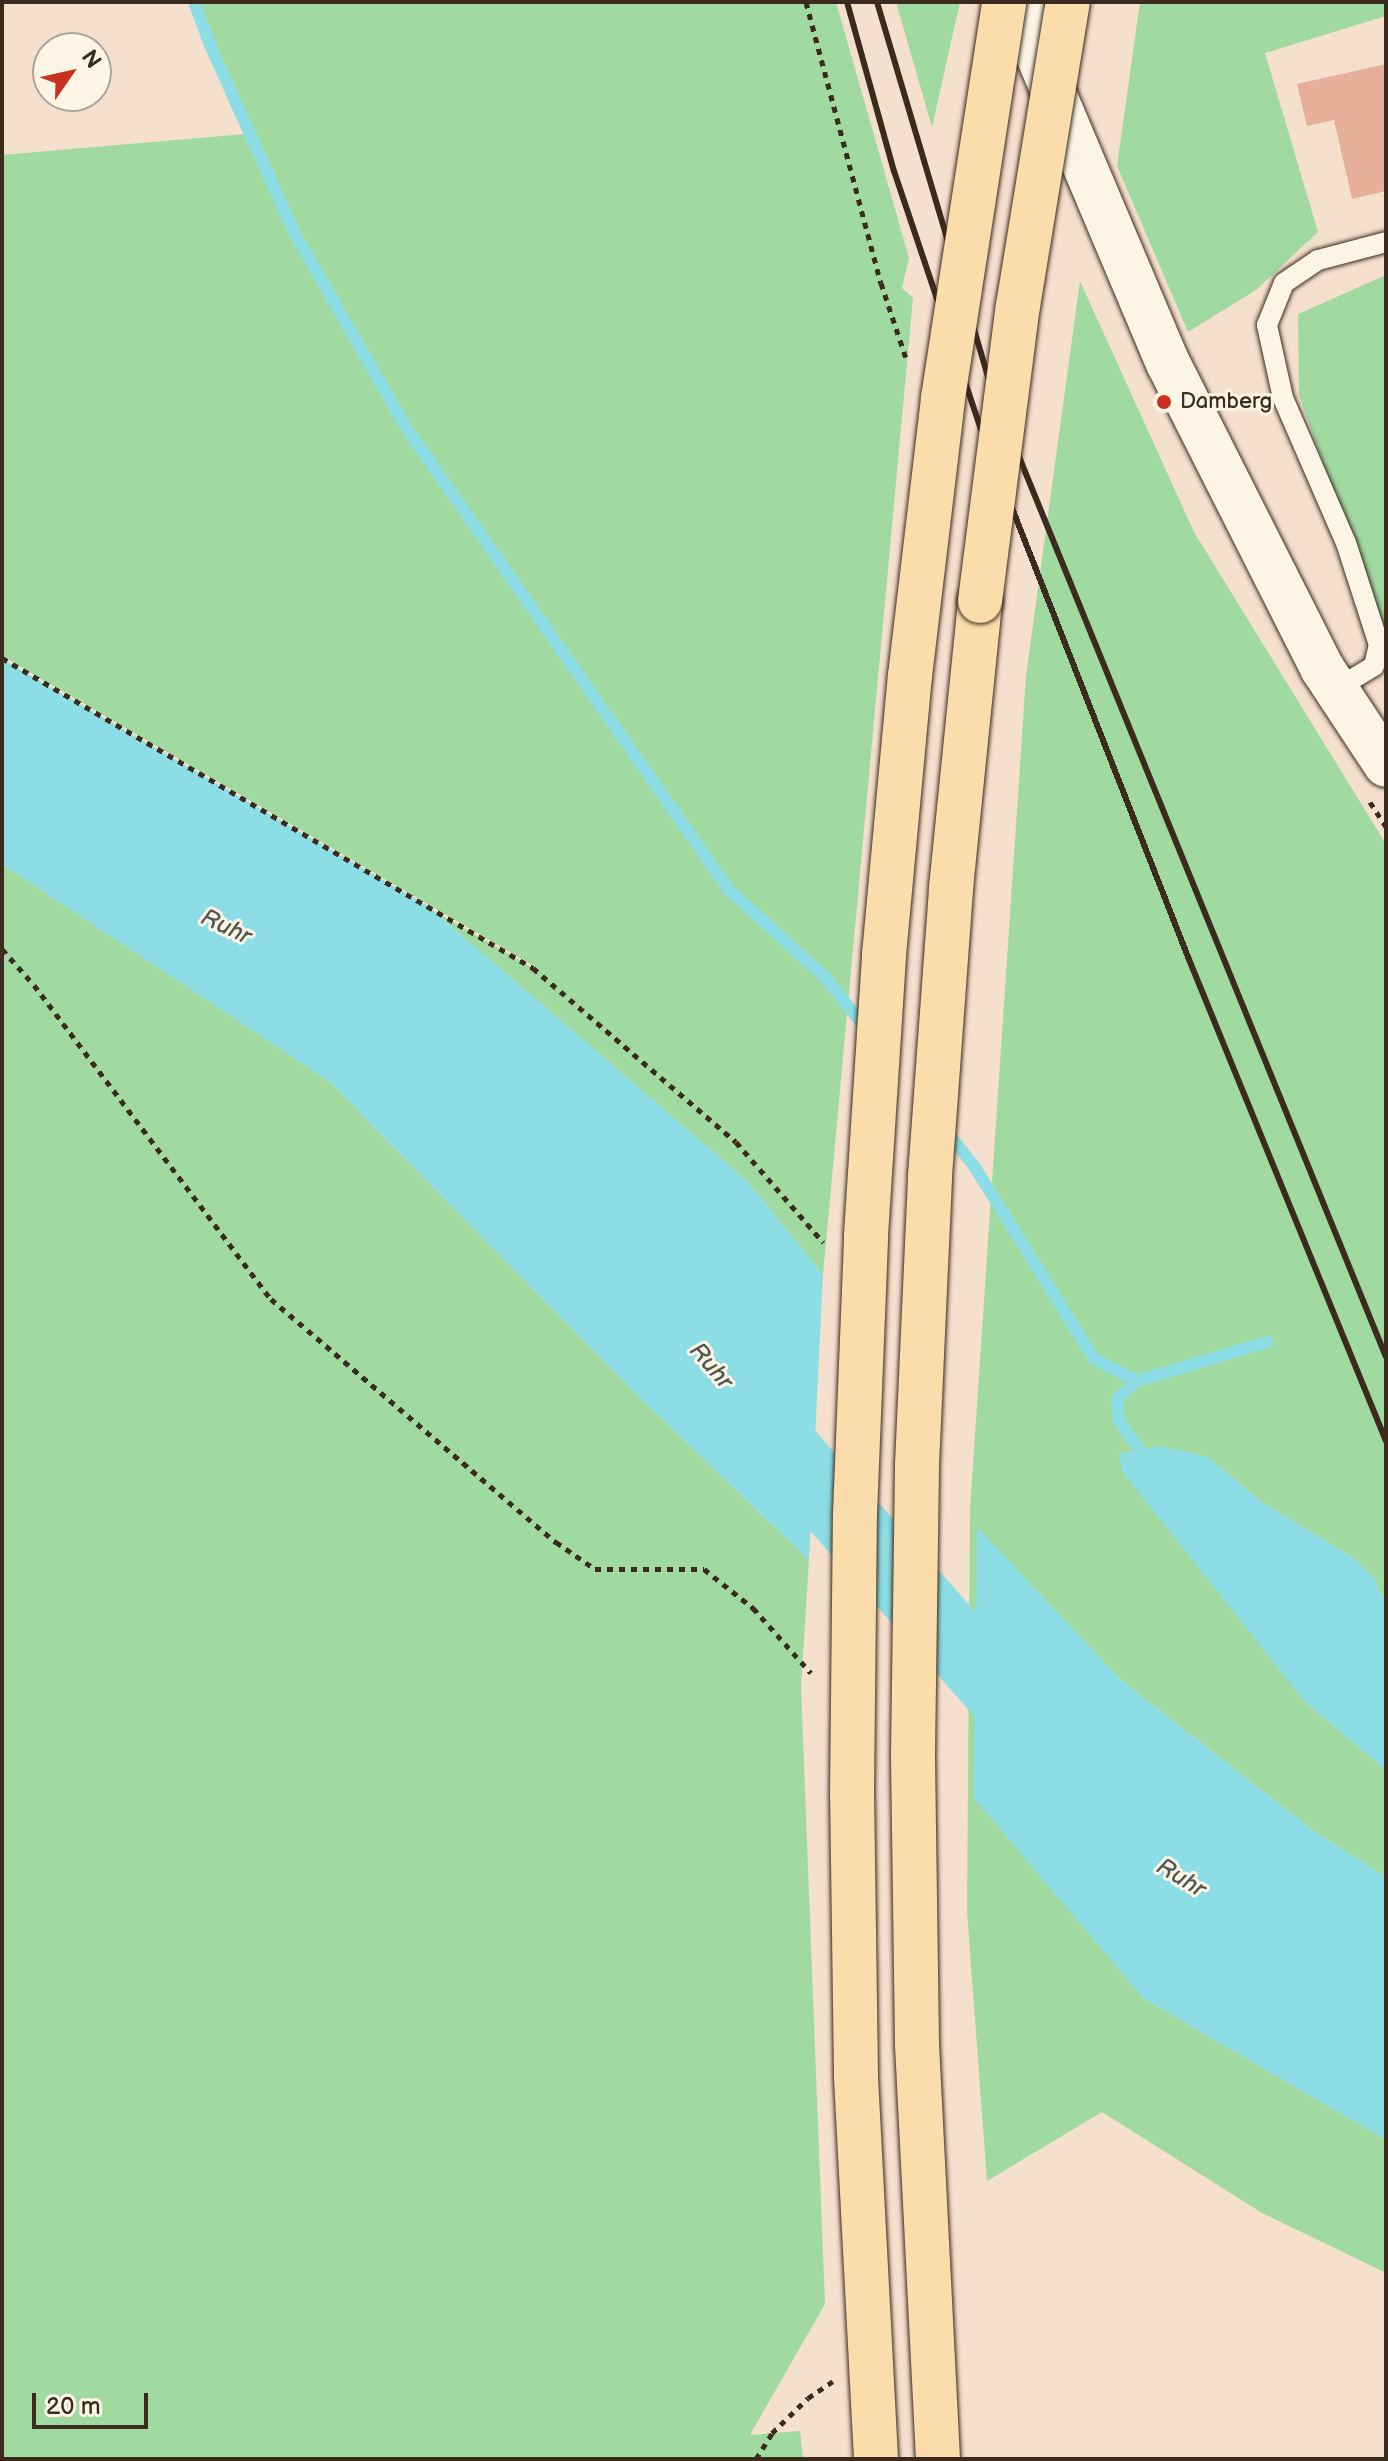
<!DOCTYPE html>
<style>
body{margin:0}
#map{position:relative;width:1388px;height:2461px;overflow:hidden;background:#f5e0ce;font-family:"Balsamiq Sans",sans-serif}
div>[style]{position:absolute}
.green>*{inset:0;background:#a0daa0}
.water>*{inset:0;background:#8cdde5}
.stream>*{height:12px;margin:-6px;padding:0 6px;transform-origin:6px;border-radius:6px;background:#8cdde5}
.river>*{height:70px;margin:-35px;padding:0 35px;transform-origin:35px;border-radius:35px;background:#8cdde5}
.building>*{inset:0;background:#e5af99}
.path>*{height:5px;margin-top:-2.5px;transform-origin:0;background:repeating-linear-gradient(90deg,#3b2a1e 0 6px,transparent 0 12px)}
.roads{filter:drop-shadow(0 0 2px #3b2a1e) drop-shadow(0 0 2px #3b2a1e)}
.service>*{height:20px;margin:-10px;padding:0 10px;transform-origin:10px;border-radius:10px;background:#fcf5e5}
.secondary>*{height:44px;margin:-22px;padding:0 22px;transform-origin:22px;border-radius:22px;background:#fcf5e5}
.motorway>*{height:44px;margin:-22px;padding:0 22px;transform-origin:22px;border-radius:22px;background:#faddab}
.rail>*{height:6px;margin:-3px;padding:0 3px;transform-origin:3px;border-radius:3px;background:#3b2a1e}
.bridges{filter:drop-shadow(0 0 2px #3b2a1e) drop-shadow(0 0 2px #3b2a1e)}
.motorway-bridge>*{height:44px;margin:-22px;padding:0 22px;transform-origin:22px;border-radius:22px;background:#faddab}
.dots>*{width:22px;height:22px;translate:-50% -50%;box-sizing:border-box;border:4px solid #fcf5e5;border-radius:50%}
span{translate:-50% -50%;white-space:nowrap;text-align:center;line-height:1.15;-webkit-text-stroke:6px #fcf5e5;paint-order:stroke}
.poi-label{font-size:22px;color:#3b2a1e}
.left{translate:0 -50%;text-align:left}
.water-label{font-size:24px;color:#4f5750;font-style:italic}
.frame{position:absolute;inset:0;border:4px solid #3b2a1e;pointer-events:none}
.north{position:absolute;left:32px;top:32px;width:80px;height:80px;box-sizing:border-box;background:#fcf5e5;border:2px solid #afa495;border-radius:50%;rotate:56deg;font-size:22px;font-weight:700;line-height:32px;text-align:center;color:#3b2a1e}
.north::after{content:'';display:block;margin:auto;width:28px;height:36px;background:#c8321e;clip-path:polygon(50% 0,100% 100%,50% 72%,0 100%)}
.scale{position:absolute;left:32px;top:2393px;width:116px;height:36px;box-sizing:border-box;border:4px solid #3b2a1e;border-top:0;padding-left:10px;font-size:24px;line-height:28px;white-space:nowrap;color:#3b2a1e;-webkit-text-stroke:6px #fcf5e5;paint-order:stroke}
</style>
<div id="map">
<div class="green">
<div style="clip-path:polygon(192px 2px,836px 2px,909px 258px,902px 288px,913px 298px,823px 1275px,747px 1181px,431px 909px,538px 971px,534px 966px,2px 656px,2px 155px,245px 134px)"></div>
<div style="clip-path:polygon(896px 2px,960px 2px,932px 127px)"></div>
<div style="clip-path:polygon(1140px 2px,1386px 2px,1386px 16px,1265px 53px,1318px 232px,1256px 290px,1188px 332px,1117px 166px)"></div>
<div style="clip-path:polygon(1386px 275px,1386px 639px,1299px 395px,1298px 314px)"></div>
<div style="clip-path:polygon(1080px 281px,1194px 532px,1386px 844px,1386px 1606px,1374px 1578px,1352px 1557px,1262px 1502px,1208px 1457px,1304px 1701px,1386px 1770px,1386px 1877px,1311px 1829px,1121px 1680px,977px 1528px,1143px 1998px,1386px 2140px,1386px 2273px,1262px 2213px,1102px 2112px,987px 2181px,967px 1912px,970px 1510px,1026px 676px)"></div>
<div style="clip-path:polygon(2px 864px,330px 1082px,639px 1397px,809px 1560px,801px 1687px,825px 2304px,750px 2435px,800px 2431px,803px 2459px,2px 2459px)"></div>
</div>
<div class="water">
<div style="clip-path:polygon(2px 659px,428px 906px,747px 1181px,823px 1275px,809px 1560px,639px 1397px,330px 1082px,2px 864px)"></div>
<div style="clip-path:polygon(1161px 1446px,1208px 1457px,1262px 1502px,1352px 1557px,1374px 1578px,1386px 1606px,1386px 1770px,1304px 1701px,1122px 1471px,1119px 1454px)"></div>
<div style="clip-path:polygon(977px 1527px,1121px 1680px,1311px 1829px,1386px 1877px,1386px 2140px,1143px 1998px,974px 1798px)"></div>
</div>
<div class="stream">
<div style="left:194px;top:2px;width:46px;rotate:69.6deg"></div>
<div style="left:210px;top:45px;width:205px;rotate:65.8deg"></div>
<div style="left:294px;top:232px;width:227px;rotate:60.2deg"></div>
<div style="left:407px;top:429px;width:562px;rotate:55.07deg"></div>
<div style="left:729px;top:890px;width:131px;rotate:42.2deg"></div>
<div style="left:826px;top:978px;width:66px;rotate:51.7deg"></div>
<div style="left:946px;top:1131px;width:45px;rotate:51.3deg"></div>
<div style="left:974px;top:1166px;width:227px;rotate:58.1deg"></div>
<div style="left:1094px;top:1359px;width:48px;rotate:27.1deg"></div>
<div style="left:1140px;top:1450px;width:36px;rotate:-126deg"></div>
<div style="left:1119px;top:1421px;width:22px;rotate:-95deg"></div>
<div style="left:1117px;top:1399px;width:27px;rotate:-42deg"></div>
<div style="left:1137px;top:1381px;width:136px;rotate:-16.7deg"></div>
</div>
<div class="river">
<div style="left:750px;top:1410px;width:436px;rotate:48.5deg"></div>
</div>
<div class="building">
<div style="clip-path:polygon(1386px 64px,1386px 191px,1352px 199px,1334px 120px,1307px 126px,1297px 84px)"></div>
</div>
<div class="path">
<div style="left:806px;top:2px;width:291px;rotate:75.1deg"></div>
<div style="left:881px;top:283px;width:79px;rotate:71.6deg"></div>
<div style="left:2px;top:658px;width:615px;rotate:30.28deg"></div>
<div style="left:533px;top:968px;width:267px;rotate:40.6deg"></div>
<div style="left:736px;top:1142px;width:133px;rotate:49deg"></div>
<div style="left:1370px;top:802px;width:30px;rotate:57deg"></div>
<div style="left:2px;top:949px;width:48px;rotate:48.4deg"></div>
<div style="left:34px;top:985px;width:393px;rotate:53deg"></div>
<div style="left:271px;top:1299px;width:375px;rotate:40.5deg"></div>
<div style="left:556px;top:1542px;width:47px;rotate:34.7deg"></div>
<div style="left:595px;top:1569px;width:109px"></div>
<div style="left:704px;top:1569px;width:63px;rotate:38.5deg"></div>
<div style="left:753px;top:1608px;width:87px;rotate:48.3deg"></div>
<div style="left:756px;top:2459px;width:31px;rotate:-58deg"></div>
<div style="left:772px;top:2433px;width:50px;rotate:-44.2deg"></div>
<div style="left:808px;top:2398px;width:30px;rotate:-34deg"></div>
</div>
<div class="roads">
<div class="service">
<div style="left:1336px;top:689px;width:44px;rotate:-31.2deg"></div>
<div style="left:1374px;top:666px;width:22px;rotate:-77deg"></div>
<div style="left:1379px;top:645px;width:107px;rotate:-107.9deg"></div>
<div style="left:1346px;top:543px;width:158px;rotate:-113.5deg"></div>
<div style="left:1283px;top:398px;width:75px;rotate:-102.4deg"></div>
<div style="left:1267px;top:325px;width:45px;rotate:-68deg"></div>
<div style="left:1284px;top:283px;width:41px;rotate:-34.1deg"></div>
<div style="left:1318px;top:260px;width:70px;rotate:-14.8deg"></div>
</div>
<div class="secondary">
<div style="left:1020px;top:2px;width:52px;rotate:71.9deg"></div>
<div style="left:1036px;top:51px;width:339px;rotate:67.1deg"></div>
<div style="left:1168px;top:363px;width:342px;rotate:63.2deg"></div>
<div style="left:1322px;top:668px;width:116px;rotate:56.6deg"></div>
</div>
<div class="motorway">
<div style="left:938px;top:2459px;width:417px;rotate:-92.9deg"></div>
<div style="left:917px;top:2043px;width:289px;rotate:-90.8deg"></div>
<div style="left:913px;top:1754px;width:289px;rotate:-89.2deg"></div>
<div style="left:917px;top:1465px;width:289px;rotate:-87.4deg"></div>
<div style="left:930px;top:1176px;width:289px;rotate:-85.8deg"></div>
<div style="left:951px;top:888px;width:288px;rotate:-84.2deg"></div>
</div>
</div>
<div class="rail">
<div style="left:847px;top:2px;width:175px;rotate:74.5deg"></div>
<div style="left:894px;top:171px;width:272px;rotate:71.4deg"></div>
<div style="left:981px;top:429px;width:567px;rotate:68.59deg"></div>
<div style="left:1188px;top:957px;width:523px;rotate:67.75deg"></div>
<div style="left:877px;top:2px;width:408px;rotate:73.5deg"></div>
<div style="left:993px;top:393px;width:1041px;rotate:67.82deg"></div>
</div>
<div class="bridges">
<div class="motorway-bridge">
<div style="left:980px;top:601px;width:297px;rotate:-82.7deg"></div>
<div style="left:1018px;top:306px;width:308px;rotate:-80.7deg"></div>
<div style="left:876px;top:2459px;width:385px;rotate:-93deg"></div>
<div style="left:856px;top:2075px;width:280px;rotate:-90.8deg"></div>
<div style="left:852px;top:1795px;width:281px;rotate:-89.4deg"></div>
<div style="left:855px;top:1514px;width:279px;rotate:-87.7deg"></div>
<div style="left:866px;top:1235px;width:281px;rotate:-86.3deg"></div>
<div style="left:884px;top:955px;width:280px;rotate:-84.7deg"></div>
<div style="left:910px;top:676px;width:280px;rotate:-83.2deg"></div>
<div style="left:943px;top:398px;width:401px;rotate:-81.2deg"></div>
</div>
</div>
<div class="dots">
<div style="left:1164px;top:402px;background:#c8321e"></div>
</div>
<div class="poi-label">
<span class="left" style="left:1180px;top:402px">Damberg</span>
</div>
<div class="water-label">
<span style="left:226px;top:927px;rotate:25deg">Ruhr</span>
<span style="left:711px;top:1366px;rotate:49deg">Ruhr</span>
<span style="left:1181px;top:1878px;rotate:31deg">Ruhr</span>
</div>
<div class="frame"></div>
<div class="north">N</div>
<div class="scale">20 m</div>
</div>
